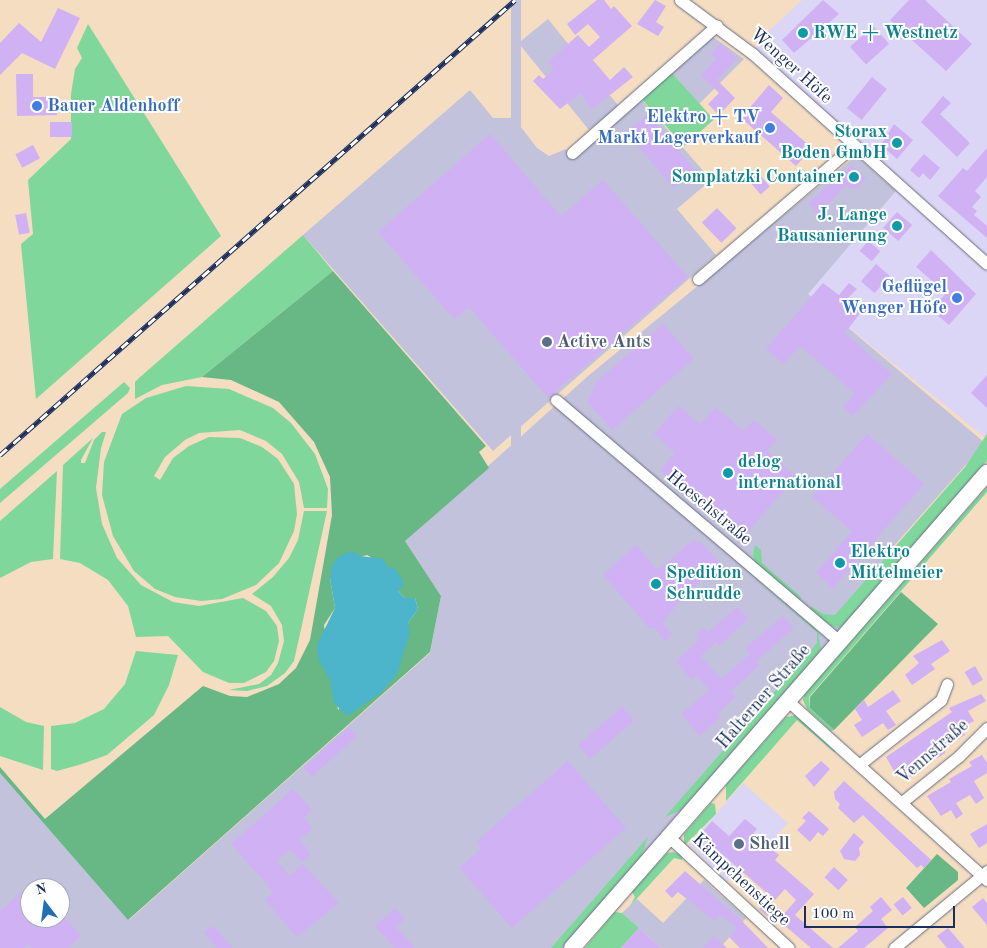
<!DOCTYPE html>
<meta charset="utf-8">
<style>
body{margin:0}
#map{position:relative;width:987px;height:948px;overflow:hidden;background:#f4ddc1;font-family:"Old Standard TT",serif}
div>[style]{position:absolute}
.built>*{inset:0;background:#dcd6f6}
.industrial>*{inset:0;background:#c2c2dc;transform-origin:0 0}
.green>*{inset:0;background:#7fd79c;transform-origin:0 0}
.forest>*{inset:0;background:#67b884}
.water>*{inset:0;background:#4cb4cb}
.building>*{inset:0;background:#d0b1f4;transform-origin:0 0}
.roads{filter:drop-shadow(0 0 1px #676c81) drop-shadow(0 0 1px #676c81)}
.street>*{height:11px;margin:-5.5px;padding:0 5.5px;transform-origin:5.5px;border-radius:5.5px;background:#fff}
.secondary>*{height:16px;margin:-8px;padding:0 8px;transform-origin:8px;border-radius:8px;background:#fff}
.rail>*{height:5px;margin-top:-2.5px;transform-origin:0;background:repeating-linear-gradient(90deg,#fff 0 9px,#1b2f5e 0 18px);box-sizing:border-box;border-block:1px solid #1b2f5e}
.dots>*{width:14px;height:14px;translate:-50% -50%;box-sizing:border-box;border:2px solid #fff;border-radius:50%}
span{translate:-50% -50%;white-space:nowrap;text-align:center;line-height:1.15;-webkit-text-stroke:4px #fff;paint-order:stroke}
.culture-label{font-size:18px;color:#0d838f;font-weight:700}
.left{translate:0 -50%;text-align:left}
.right{translate:-100% -50%;text-align:right}
.street-label{font-size:18px;color:#1b2f5e}
.shop-label{font-size:18px;color:#366cbe;font-weight:700}
.service-label{font-size:18px;color:#4e5e75;font-weight:700}
.north{position:absolute;left:20px;top:878px;width:50px;height:50px;box-sizing:border-box;background:#fff;border:1px solid #a4acbf;border-radius:50%;rotate:345deg;font-size:14px;font-weight:700;line-height:20px;text-align:center;color:#1b2f5e}
.north::after{content:'';display:block;margin:auto;width:18px;height:22px;background:#1f6fb2;clip-path:polygon(50% 0,100% 100%,50% 72%,0 100%)}
.scale{position:absolute;left:804px;top:906px;width:151px;height:22px;box-sizing:border-box;border:2px solid #1b2f5e;border-top:0;padding-left:6px;font-size:15px;line-height:18px;white-space:nowrap;color:#1b2f5e;-webkit-text-stroke:4px #fff;paint-order:stroke}
</style>
<div id="map">
<div class="built">
<div style="clip-path:polygon(802px 0,987px 0,987px 439px,807px 294px,899px 188px,753px 54px,759px 40px)"></div>
<div style="clip-path:polygon(743px 783px,788px 823px,771px 842px,766px 838px,727px 882px,689px 845px)"></div>
</div>
<div class="industrial">
<div style="left:511px;top:0;width:10px;height:682px"></div>
<div style="left:548px;top:19px;width:112px;height:38px;rotate:51deg"></div>
<div style="clip-path:polygon(712px 36px,744px 59px,699px 104px,671px 72px)"></div>
<div style="clip-path:polygon(470px 90px,493px 118px,514px 118px,537px 148px,549px 156px,566px 149px,571px 155px,641px 99px,711px 180px,677px 209px,716px 255px,493px 451px,303px 235px)"></div>
<div style="clip-path:polygon(evenodd,851px 160px,861px 160px,896px 191px,808px 294px,985px 443px,893px 547px,887px 572px,896px 578px,571px 948px,0 948px,0 773px,129px 920px,430px 653px,441px 596px,405px 541px,588px 376px,851px 160px,30px 888px,60px 888px,60px 918px,30px 918px,30px 888px)"></div>
<div style="clip-path:polygon(704px 880px,746px 918px,720px 948px,661px 948px,622px 913px,637px 899px,663px 923px)"></div>
</div>
<div class="green">
<div style="clip-path:polygon(88px 24px,221px 236px,36px 399px,21px 244px,33px 234px,28px 180px,71px 139px,71px 94px,75px 69px,82px 58px,77px 48px)"></div>
<div style="left:671px;top:72px;width:64px;height:40px;rotate:48deg"></div>
<div style="clip-path:polygon(303px 235px,333px 271px,202px 377px,162px 385px,135px 399px,135px 382px,139px 378px)"></div>
<div style="clip-path:polygon(124px 382px,130px 388px,128px 393px,0 503px,0 489px)"></div>
<div style="clip-path:polygon(186px 386px,229px 389px,273px 408px,291px 423px,315px 454px,328px 489px,327px 508px,304px 508px,299px 482px,282px 454px,266px 441px,240px 430px,199px 433px,185px 440px,165px 457px,154px 476px,160px 480px,173px 458px,189px 446px,209px 437px,240px 438px,262px 447px,278px 459px,294px 484px,297px 514px,294px 531px,279px 563px,256px 585px,222px 599px,201px 601px,175px 597px,155px 589px,134px 571px,113px 536px,102px 495px,104px 462px,122px 414px,146px 398px)"></div>
<div style="clip-path:polygon(102px 432px,106px 432px,101px 448px,96px 488px,102px 524px,117px 558px,141px 585px,173px 602px,199px 606px,243px 598px,266px 611px,277px 626px,279px 641px,274px 661px,266px 672px,244px 683px,229px 683px,203px 672px,168px 636px,136px 637px,128px 606px,108px 580px,80px 563px,60px 559px,63px 465px,93px 438px,81px 460px,81px 463px,85px 463px,94px 440px)"></div>
<div style="clip-path:polygon(987px 434px,987px 461px,843px 625px,838px 628px,827px 624px,810px 611px,811px 606px,823px 614px,835px 615px,965px 467px)"></div>
<div style="clip-path:polygon(57px 471px,53px 559px,31px 562px,0 578px,0 521px)"></div>
<div style="clip-path:polygon(987px 487px,987px 492px,809px 697px,810px 708px,834px 730px,831px 731px,807px 709px,803px 700px,804px 695px)"></div>
<div style="clip-path:polygon(304px 511px,327px 511px,294px 661px,285px 673px,267px 686px,247px 691px,229px 690px,259px 684px,271px 675px,278px 663px,284px 641px,282px 625px,271px 606px,252px 594px,273px 577px,289px 558px,298px 540px)"></div>
<div style="clip-path:polygon(755px 545px,761px 550px,762px 563px,802px 598px,797px 600px,756px 566px,753px 556px)"></div>
<div style="clip-path:polygon(752px 577px,818px 631px,821px 650px,681px 810px,665px 817px,817px 643px,817px 632px)"></div>
<div style="clip-path:polygon(136px 651px,178px 655px,169px 685px,154px 715px,107px 755px,82px 764px,57px 771px,51px 769px,51px 726px,75px 723px,104px 709px,125px 684px)"></div>
<div style="clip-path:polygon(0 707px,26px 722px,44px 726px,43px 770px,0 756px)"></div>
<div style="clip-path:polygon(797px 715px,841px 753px,834px 752px,797px 720px,726px 801px,726px 785px,786px 717px)"></div>
<div style="clip-path:polygon(711px 803px,715px 804px,716px 814px,684px 846px,684px 834px)"></div>
<div style="clip-path:polygon(648px 837px,641px 857px,561px 948px,551px 948px)"></div>
<div style="clip-path:polygon(673px 852px,682px 855px,682px 860px,674px 858px,630px 906px,635px 897px,632px 892px,667px 853px)"></div>
<div style="clip-path:polygon(615px 912px,622px 913px,639px 928px,621px 948px,585px 948px)"></div>
</div>
<div class="forest">
<div style="clip-path:polygon(evenodd,333px 271px,486px 446px,479px 452px,489px 468px,405px 541px,441px 596px,430px 652px,128px 920px,0 773px,0 767px,45px 819px,203px 686px,230px 696px,247px 697px,279px 684px,296px 668px,310px 640px,332px 515px,330px 477px,314px 442px,279px 402px,231px 380px,202px 377px,333px 271px,367px 555px,387px 567px,398px 591px,405px 598px,415px 598px,418px 609px,408px 623px,407px 629px,338px 710px,324px 625px,335px 608px,330px 578px,360px 557px,367px 555px)"></div>
<div style="clip-path:polygon(901px 592px,938px 624px,834px 730px,810px 708px,810px 697px)"></div>
<div style="clip-path:polygon(937px 854px,958px 872px,958px 880px,924px 908px,906px 888px)"></div>
</div>
<div class="water">
<div style="clip-path:polygon(352px 551px,360px 556px,384px 559px,387px 567px,394px 568px,401px 577px,404px 585px,398px 591px,405px 598px,415px 598px,418px 609px,408px 623px,410px 632px,397px 674px,381px 693px,347px 716px,334px 703px,330px 680px,319px 660px,317px 645px,335px 608px,330px 578px,332px 565px,340px 556px)"></div>
</div>
<div class="building">
<div style="clip-path:polygon(597px 0,604px 0,611px 9px,614px 6px,632px 26px,593px 60px,610px 80px,624px 67px,633px 77px,591px 110px,581px 93px,560px 109px,533px 81px,539px 75px,543px 79px,554px 69px,548px 62px,578px 35px,589px 47px,600px 37px,588px 24px,575px 35px,567px 24px)"></div>
<div style="clip-path:polygon(655px 0,666px 6px,656px 22px,664px 27px,658px 36px,637px 24px)"></div>
<div style="clip-path:polygon(823px 0,839px 14px,794px 53px,782px 40px)"></div>
<div style="clip-path:polygon(909px 0,925px 0,972px 44px,946px 71px,890px 20px)"></div>
<div style="clip-path:polygon(58px 8px,80px 18px,55px 69px,22px 53px,0 75px,0 43px,19px 23px,41px 42px)"></div>
<div style="left:873px;top:26px;width:24px;height:31px;rotate:48deg"></div>
<div style="clip-path:polygon(721px 43px,737px 59px,717px 80px,735px 98px,719px 115px,708px 104px,719px 93px,701px 75px,716px 59px,711px 54px)"></div>
<div style="clip-path:polygon(16px 74px,33px 74px,33px 97px,57px 97px,57px 115px,17px 116px)"></div>
<div style="left:872px;top:77px;width:19px;height:40px;rotate:39deg"></div>
<div style="clip-path:polygon(769px 85px,783px 98px,771px 112px,812px 148px,796px 166px,741px 118px)"></div>
<div style="clip-path:polygon(943px 96px,951px 103px,940px 114px,970px 143px,957px 157px,921px 122px)"></div>
<div style="left:648px;top:114px;width:73px;height:28px;rotate:50deg"></div>
<div style="left:50px;top:122px;width:22px;height:15px"></div>
<div style="clip-path:polygon(894px 124px,913px 140px,897px 159px,881px 145px)"></div>
<div style="clip-path:polygon(490px 134px,561px 216px,603px 180px,688px 277px,548px 398px,469px 307px,454px 319px,378px 232px)"></div>
<div style="left:33px;top:145px;width:15px;height:20px;rotate:62deg"></div>
<div style="clip-path:polygon(987px 148px,987px 177px,975px 191px,981px 197px,972px 207px,977px 211px,974px 215px,987px 226px,987px 238px,938px 196px,963px 168px,967px 171px)"></div>
<div style="clip-path:polygon(924px 154px,940px 168px,930px 180px,923px 173px,919px 178px,910px 170px)"></div>
<div style="clip-path:polygon(851px 165px,866px 178px,857px 189px,845px 186px,818px 214px,808px 203px,833px 181px,835px 183px)"></div>
<div style="left:758px;top:173px;width:18px;height:12px;rotate:49deg"></div>
<div style="left:717px;top:208px;width:28px;height:21px;rotate:46deg"></div>
<div style="left:897px;top:212px;width:20px;height:21px;rotate:41deg"></div>
<div style="left:26px;top:213px;width:20px;height:11px;rotate:79deg"></div>
<div style="left:868px;top:241px;width:16px;height:13px;rotate:40deg"></div>
<div style="clip-path:polygon(931px 250px,976px 294px,949px 325px,931px 310px,946px 293px,916px 267px)"></div>
<div style="left:876px;top:264px;width:18px;height:23px;rotate:41deg"></div>
<div style="clip-path:polygon(823px 283px,839px 295px,849px 283px,857px 289px,846px 300px,861px 312px,845px 333px,892px 374px,853px 416px,843px 407px,855px 393px,800px 346px,784px 364px,766px 349px)"></div>
<div style="clip-path:polygon(663px 324px,694px 359px,612px 430px,587px 401px,597px 381px)"></div>
<div style="clip-path:polygon(987px 375px,987px 408px,971px 393px)"></div>
<div style="clip-path:polygon(678px 406px,700px 424px,715px 407px,744px 431px,754px 420px,777px 440px,767px 451px,796px 476px,741px 540px,660px 470px,675px 453px,654px 434px)"></div>
<div style="clip-path:polygon(867px 434px,924px 484px,833px 588px,816px 573px,852px 531px,812px 497px)"></div>
<div style="clip-path:polygon(694px 539px,698px 544px,701px 542px,721px 564px,686px 594px,662px 623px,672px 634px,665px 641px,654px 627px,649px 628px,603px 575px,636px 545px,658px 570px)"></div>
<div style="clip-path:polygon(737px 607px,748px 619px,719px 646px,716px 642px,701px 656px,721px 679px,750px 654px,745px 648px,783px 616px,794px 628px,757px 661px,760px 665px,731px 691px,736px 697px,718px 713px,721px 717px,700px 736px,681px 714px,709px 690px,697px 676px,692px 680px,676px 661px,700px 639px,696px 635px,703px 628px,708px 632px)"></div>
<div style="clip-path:polygon(942px 640px,950px 651px,931px 664px,935px 669px,912px 685px,905px 675px,919px 663px,913px 656px)"></div>
<div style="left:975px;top:666px;width:16px;height:12px;rotate:60deg"></div>
<div style="clip-path:polygon(893px 690px,901px 701px,886px 711px,896px 725px,888px 730px,883px 723px,862px 737px,854px 725px,862px 720px,855px 709px,864px 700px,868px 707px)"></div>
<div style="clip-path:polygon(981px 694px,986px 701px,968px 711px,974px 721px,961px 728px,965px 735px,945px 747px,945px 753px,941px 756px,937px 758px,933px 752px,914px 764px,919px 772px,906px 779px,900px 768px,894px 771px,886px 757px,952px 712px,949px 708px)"></div>
<div style="left:622px;top:707px;width:18px;height:58px;rotate:49deg"></div>
<div style="left:349px;top:727px;width:12px;height:61px;rotate:48deg"></div>
<div style="clip-path:polygon(982px 755px,987px 763px,987px 773px,974px 781px,984px 798px,976px 804px,970px 795px,956px 803px,963px 814px,956px 819px,951px 810px,941px 816px,927px 796px,951px 782px,949px 779px,972px 766px,969px 762px)"></div>
<div style="clip-path:polygon(568px 761px,626px 828px,512px 928px,459px 868px,482px 848px,476px 842px)"></div>
<div style="clip-path:polygon(821px 761px,830px 769px,814px 787px,805px 776px)"></div>
<div style="clip-path:polygon(844px 781px,928px 857px,931px 860px,924px 868px,921px 865px,917px 868px,863px 815px,854px 823px,838px 808px,840px 804px,835px 799px,834px 792px)"></div>
<div style="clip-path:polygon(293px 789px,312px 810px,304px 817px,313px 828px,300px 840px,311px 854px,302px 862px,290px 849px,277px 861px,290px 876px,303px 864px,339px 903px,297px 937px,265px 900px,273px 893px,267px 884px,231px 844px)"></div>
<div style="clip-path:polygon(809px 811px,829px 829px,823px 836px,818px 832px,810px 842px,797px 830px,806px 821px,802px 818px)"></div>
<div style="clip-path:polygon(745px 819px,757px 829px,752px 835px,779px 855px,775px 860px,814px 894px,795px 915px,833px 948px,811px 948px,770px 913px,767px 916px,759px 909px,768px 899px,784px 914px,796px 900px,785px 889px,775px 900px,700px 835px,712px 821px,729px 836px)"></div>
<div style="clip-path:polygon(987px 824px,987px 843px,979px 848px,970px 834px)"></div>
<div style="clip-path:polygon(854px 833px,864px 842px,859px 848px,860px 855px,855px 861px,844px 859px,840px 851px)"></div>
<div style="left:834px;top:867px;width:19px;height:14px;rotate:43deg"></div>
<div style="clip-path:polygon(685px 871px,742px 921px,768px 948px,740px 948px,729px 937px,737px 928px,721px 915px,715px 921px,678px 892px,672px 898px,665px 891px)"></div>
<div style="clip-path:polygon(30px 885px,30px 918px,65px 918px,81px 936px,68px 948px,32px 948px,28px 944px,24px 948px,0 948px,0 911px)"></div>
<div style="clip-path:polygon(881px 897px,892px 910px,881px 919px,888px 928px,864px 948px,838px 948px,858px 931px,855px 927px,873px 911px,870px 907px)"></div>
<div style="left:903px;top:897px;width:14px;height:12px;rotate:51deg"></div>
<div style="clip-path:polygon(983px 898px,987px 903px,987px 925px,972px 907px)"></div>
<div style="clip-path:polygon(395px 908px,405px 919px,396px 927px,415px 948px,395px 948px,375px 926px)"></div>
<div style="clip-path:polygon(213px 926px,233px 948px,217px 948px,204px 933px)"></div>
<div style="clip-path:polygon(639px 928px,661px 948px,621px 948px)"></div>
<div style="clip-path:polygon(948px 928px,965px 948px,947px 948px,937px 936px)"></div>
<div style="clip-path:polygon(714px 936px,727px 948px,703px 948px)"></div>
</div>
<div class="roads">
<div class="street">
<div style="left:680px;top:0;width:91px;rotate:36.5deg"></div>
<div style="left:753px;top:54px;width:314px;rotate:41.9deg"></div>
<div style="left:572px;top:153px;width:193px;rotate:-41.4deg"></div>
<div style="left:698px;top:279px;width:204px;rotate:-40.6deg"></div>
<div style="left:556px;top:400px;width:373px;rotate:40.4deg"></div>
<div style="left:788px;top:701px;width:268px;rotate:42deg"></div>
<div style="left:860px;top:764px;width:103px;rotate:-38.3deg"></div>
<div style="left:941px;top:700px;width:17px;rotate:-69deg"></div>
<div style="left:902px;top:802px;width:73px;rotate:-38.9deg"></div>
<div style="left:959px;top:756px;width:40px;rotate:-45deg"></div>
<div style="left:669px;top:837px;width:163px;rotate:42.8deg"></div>
<div style="left:894px;top:948px;width:121px;rotate:-39.6deg"></div>
</div>
<div class="secondary">
<div style="left:572px;top:948px;width:631px;rotate:-48.86deg"></div>
</div>
</div>
<div class="rail">
<div style="left:0;top:455px;width:687px;rotate:-41.46deg"></div>
</div>
<div class="dots">
<div style="left:803px;top:33px;background:#0f9aa8"></div>
<div style="left:37px;top:106px;background:#3f7fe0"></div>
<div style="left:770px;top:128px;background:#3f7fe0"></div>
<div style="left:897px;top:143px;background:#0f9aa8"></div>
<div style="left:854px;top:177px;background:#0f9aa8"></div>
<div style="left:897px;top:226px;background:#0f9aa8"></div>
<div style="left:957px;top:298px;background:#3f7fe0"></div>
<div style="left:547px;top:342px;background:#5c6f8a"></div>
<div style="left:728px;top:473px;background:#0f9aa8"></div>
<div style="left:840px;top:563px;background:#0f9aa8"></div>
<div style="left:656px;top:584px;background:#0f9aa8"></div>
<div style="left:739px;top:844px;background:#5c6f8a"></div>
</div>
<div class="culture-label">
<span class="left" style="left:813px;top:33px">RWE + Westnetz</span>
<span class="right" style="left:887px;top:143px">Storax<br>Boden GmbH</span>
<span class="right" style="left:844px;top:177px">Somplatzki Container</span>
<span class="right" style="left:887px;top:226px">J. Lange<br>Bausanierung</span>
<span class="left" style="left:738px;top:473px">delog<br>international</span>
<span class="left" style="left:850px;top:563px">Elektro<br>Mittelmeier</span>
<span class="left" style="left:666px;top:584px">Spedition<br>Schrudde</span>
</div>
<div class="street-label">
<span style="left:791px;top:66px;rotate:42deg">Wenger Höfe</span>
<span style="left:709px;top:508px;rotate:40deg">Hoeschstraße</span>
<span style="left:764px;top:697px;rotate:-49deg">Halterner Straße</span>
<span style="left:933px;top:752px;rotate:-41deg">Vennstraße</span>
<span style="left:741px;top:880px;rotate:43deg">Kämpchenstiege</span>
</div>
<div class="shop-label">
<span class="left" style="left:47px;top:106px">Bauer Aldenhoff</span>
<span class="right" style="left:760px;top:128px">Elektro + TV<br>Markt Lagerverkauf</span>
<span class="right" style="left:947px;top:298px">Geflügel<br>Wenger Höfe</span>
</div>
<div class="service-label">
<span class="left" style="left:557px;top:342px">Active Ants</span>
<span class="left" style="left:749px;top:844px">Shell</span>
</div>
<div class="north">N</div>
<div class="scale">100 m</div>
</div>
